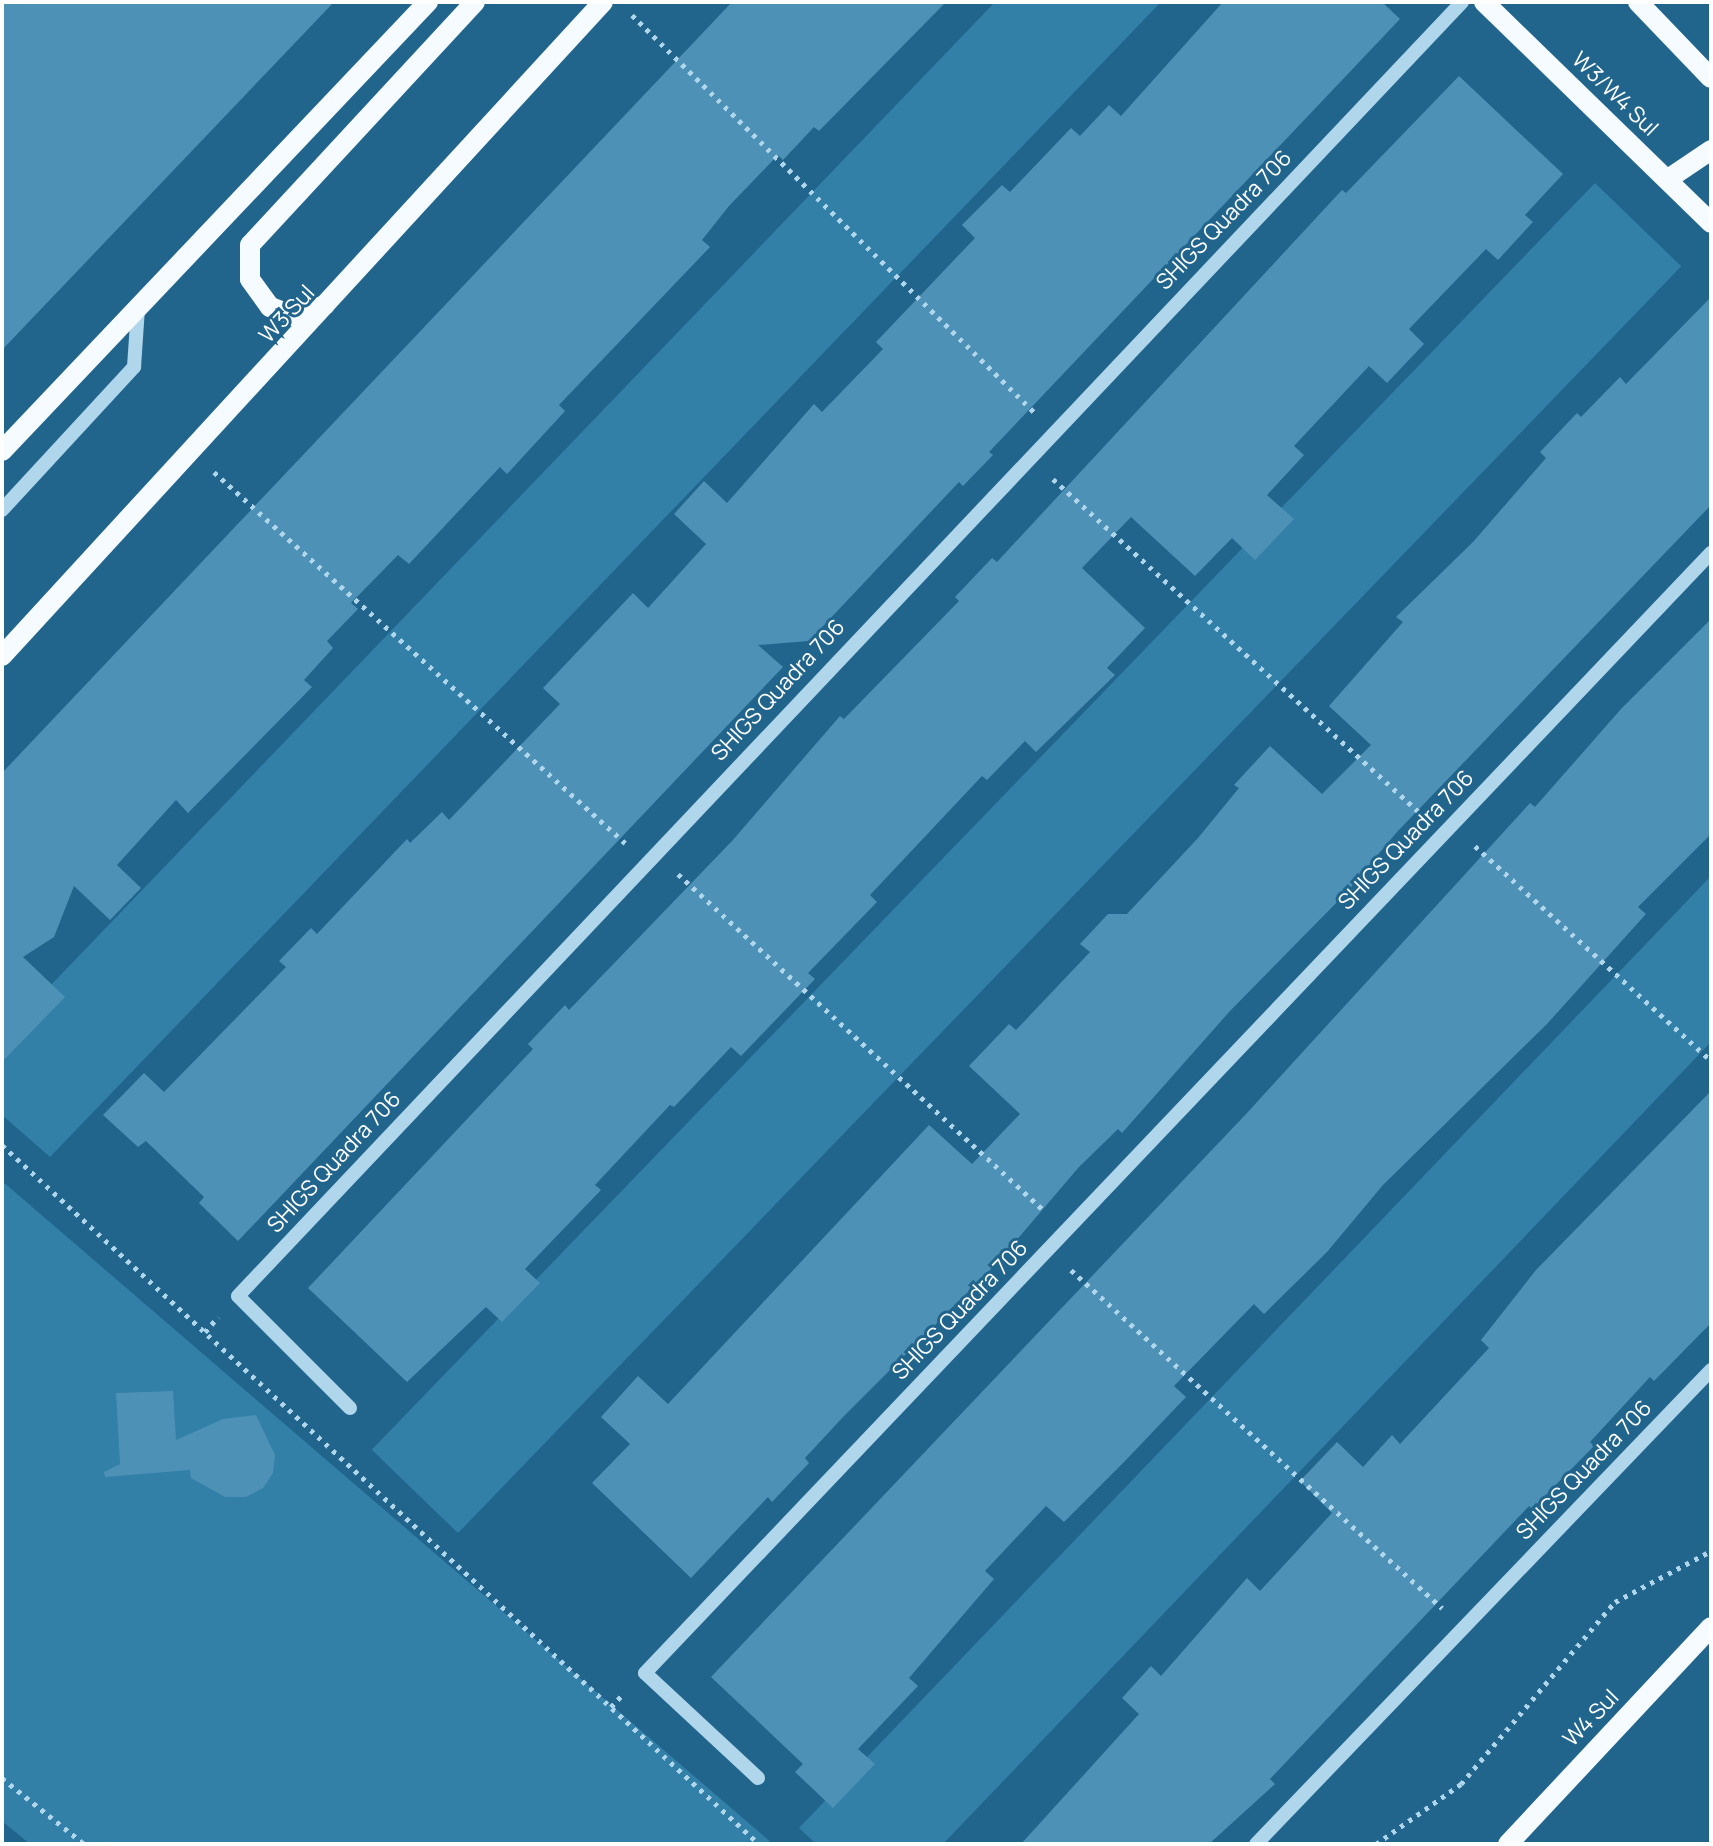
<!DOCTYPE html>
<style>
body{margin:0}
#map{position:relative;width:1713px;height:1846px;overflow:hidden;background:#21658d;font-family:Manrope,sans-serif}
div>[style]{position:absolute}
.green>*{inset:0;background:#327fa8;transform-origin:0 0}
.building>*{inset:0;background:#4e91b6}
.path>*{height:5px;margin-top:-2.5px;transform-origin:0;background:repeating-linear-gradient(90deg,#b0d6ec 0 4px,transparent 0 10px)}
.minor>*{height:14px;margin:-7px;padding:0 7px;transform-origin:7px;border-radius:7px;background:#b0d6ec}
.major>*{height:20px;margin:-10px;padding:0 10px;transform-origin:10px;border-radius:10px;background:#f5fbff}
span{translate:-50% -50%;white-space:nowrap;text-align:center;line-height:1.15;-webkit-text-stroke:6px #21658d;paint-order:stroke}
.street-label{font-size:22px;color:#fff}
.frame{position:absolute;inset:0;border:4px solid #fff;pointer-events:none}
</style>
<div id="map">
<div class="green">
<div style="clip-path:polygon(995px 2px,1161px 2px,50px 1157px,2px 1115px,2px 1036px)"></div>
<div style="left:1595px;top:183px;width:120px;height:1761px;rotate:44deg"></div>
<div style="clip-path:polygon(1711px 876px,1711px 1042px,943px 1844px,816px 1844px,799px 1828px)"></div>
<div style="clip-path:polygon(2px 1181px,773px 1844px,30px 1844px,2px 1821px)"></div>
</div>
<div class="building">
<div style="clip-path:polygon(2px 2px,334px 2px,2px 350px)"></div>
<div style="clip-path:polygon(732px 2px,946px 2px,819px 131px,814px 127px,783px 160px,778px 155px,729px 206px,702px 240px,710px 247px,559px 405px,565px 411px,507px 474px,500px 467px,409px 564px,398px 555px,351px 603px,358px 609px,327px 641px,333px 648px,304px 680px,312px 687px,188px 813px,176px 800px,117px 865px,141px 888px,110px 920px,74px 886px,54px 937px,23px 957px,65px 997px,2px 1062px,2px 773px)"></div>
<div style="clip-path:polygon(1223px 2px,1382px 2px,1400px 19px,989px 452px,993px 455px,963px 486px,959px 482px,809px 641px,758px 645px,783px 667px,238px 1241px,199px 1203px,204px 1197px,146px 1141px,138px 1147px,103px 1115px,144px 1073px,164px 1092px,286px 967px,279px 961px,311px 928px,317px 934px,407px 839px,410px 843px,442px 812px,449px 820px,560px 704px,543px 688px,633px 593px,648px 608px,706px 544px,674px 514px,704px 481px,727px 503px,814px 404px,822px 412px,883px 349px,876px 342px,975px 238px,962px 225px,1002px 185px,1010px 192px,1071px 128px,1080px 136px,1109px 105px,1121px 116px)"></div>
<div style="clip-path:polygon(1459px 76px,1563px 174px,1525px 215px,1533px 222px,1498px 260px,1486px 249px,1409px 329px,1424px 344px,1387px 383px,1369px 366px,1294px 446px,1304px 455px,1267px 495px,1294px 519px,1255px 560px,1232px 538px,1195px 576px,1131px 517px,1082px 568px,1145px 628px,1107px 668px,1115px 675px,1036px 752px,1025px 741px,987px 780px,982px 776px,870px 895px,877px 902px,808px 973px,815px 979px,741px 1056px,731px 1047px,674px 1107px,670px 1105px,595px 1185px,601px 1190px,525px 1269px,540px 1283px,502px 1322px,486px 1307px,407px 1382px,308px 1288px,533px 1049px,528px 1044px,565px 1005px,569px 1010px,732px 841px,840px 716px,844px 719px,959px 601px,955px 597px,992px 558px,997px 562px,1342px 190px,1346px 193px)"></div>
<div style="clip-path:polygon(1711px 297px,1711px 505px,1396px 833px,1346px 893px,1230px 1011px,1122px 1133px,1118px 1129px,1079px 1167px,996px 1264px,843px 1417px,805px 1458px,809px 1463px,772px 1502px,768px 1497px,691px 1578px,592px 1483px,630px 1444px,601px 1417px,638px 1376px,668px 1404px,929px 1125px,972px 1164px,1020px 1114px,969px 1066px,1009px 1024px,1016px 1030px,1090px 952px,1080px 944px,1108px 914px,1127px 914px,1198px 838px,1239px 788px,1234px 785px,1270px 746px,1322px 794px,1371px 745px,1329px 706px,1403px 622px,1396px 617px,1473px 542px,1546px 458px,1540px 452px,1577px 413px,1581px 417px,1620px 377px,1626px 384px)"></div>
<div style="clip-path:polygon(1711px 619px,1711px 834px,1638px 907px,1646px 914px,1547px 1024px,1383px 1185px,1327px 1252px,1264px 1314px,1254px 1304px,1174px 1386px,1186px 1397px,1125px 1461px,1064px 1522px,1046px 1506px,985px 1571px,994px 1579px,909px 1678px,918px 1686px,858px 1749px,875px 1764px,833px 1808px,795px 1772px,803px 1764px,711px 1677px,1247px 1113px,1530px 803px,1535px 807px,1621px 709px)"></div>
<div style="clip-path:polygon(1711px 1091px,1711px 1323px,1654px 1381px,1650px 1377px,1590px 1442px,1594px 1446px,1532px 1509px,1529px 1506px,1270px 1779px,1275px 1784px,1209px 1844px,1021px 1844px,1139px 1714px,1122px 1698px,1151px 1666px,1161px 1676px,1247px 1578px,1260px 1591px,1332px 1513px,1300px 1481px,1337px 1442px,1363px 1467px,1392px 1435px,1400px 1444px,1489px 1348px,1481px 1340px,1536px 1270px)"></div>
<div style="clip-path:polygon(173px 1391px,176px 1440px,223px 1419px,256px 1415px,275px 1455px,273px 1473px,263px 1488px,246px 1497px,225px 1497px,191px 1478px,190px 1470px,105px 1477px,104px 1472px,120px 1464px,116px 1393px)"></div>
</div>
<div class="path">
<div style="left:632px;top:15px;width:566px;rotate:44.64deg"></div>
<div style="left:214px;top:472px;width:554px;rotate:42.07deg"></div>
<div style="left:1053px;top:479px;width:498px;rotate:42.3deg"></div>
<div style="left:1475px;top:846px;width:319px;rotate:42.3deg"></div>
<div style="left:678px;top:874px;width:498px;rotate:42.6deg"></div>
<div style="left:2px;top:1145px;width:1030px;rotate:42.72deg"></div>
<div style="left:1071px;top:1270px;width:502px;rotate:42.34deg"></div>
<div style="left:205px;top:1332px;width:20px;rotate:-49deg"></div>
<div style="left:611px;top:1707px;width:19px;rotate:-47deg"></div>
<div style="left:2px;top:1778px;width:105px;rotate:38.8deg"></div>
<div style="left:1376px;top:1844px;width:104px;rotate:-35.2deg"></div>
<div style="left:1461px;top:1784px;width:238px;rotate:-49.8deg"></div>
<div style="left:1615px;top:1602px;width:109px;rotate:-28deg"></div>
</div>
<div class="minor">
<div style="left:2px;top:510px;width:195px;rotate:-47.3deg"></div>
<div style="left:134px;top:367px;width:58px;rotate:-86.1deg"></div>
<div style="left:350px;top:1408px;width:158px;rotate:-135deg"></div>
<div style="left:238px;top:1296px;width:1781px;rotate:-46.59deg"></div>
<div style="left:758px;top:1778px;width:154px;rotate:-137.1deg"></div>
<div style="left:645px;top:1673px;width:1546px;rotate:-46.42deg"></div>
<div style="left:1256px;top:1844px;width:657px;rotate:-46.17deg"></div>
</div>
<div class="major">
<div style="left:1484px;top:2px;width:317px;rotate:44.2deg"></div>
<div style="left:1638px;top:2px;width:105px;rotate:46.2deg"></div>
<div style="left:1668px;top:179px;width:52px;rotate:-34deg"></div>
<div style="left:325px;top:305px;width:33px;rotate:160deg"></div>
<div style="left:294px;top:316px;width:26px;rotate:-159deg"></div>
<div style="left:270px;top:307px;width:34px;rotate:-126deg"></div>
<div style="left:250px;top:279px;width:34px;rotate:-90deg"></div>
<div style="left:250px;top:245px;width:331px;rotate:-47.2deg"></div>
<div style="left:2px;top:451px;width:619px;rotate:-46.51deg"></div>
<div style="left:2px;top:656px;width:888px;rotate:-47.42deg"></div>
<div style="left:1508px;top:1844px;width:297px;rotate:-46.9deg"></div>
</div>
<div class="street-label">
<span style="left:1615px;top:94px;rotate:44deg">W3/W4 Sul</span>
<span style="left:1224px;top:220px;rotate:-46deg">SHIGS Quadra 706</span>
<span style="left:287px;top:314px;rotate:-47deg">W3 Sul</span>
<span style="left:778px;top:690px;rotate:-47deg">SHIGS Quadra 706</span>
<span style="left:1406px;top:840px;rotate:-46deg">SHIGS Quadra 706</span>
<span style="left:334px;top:1162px;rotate:-47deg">SHIGS Quadra 706</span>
<span style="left:960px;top:1310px;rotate:-46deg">SHIGS Quadra 706</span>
<span style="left:1584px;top:1470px;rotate:-46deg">SHIGS Quadra 706</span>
<span style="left:1591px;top:1718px;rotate:-46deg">W4 Sul</span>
</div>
<div class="frame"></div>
</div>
